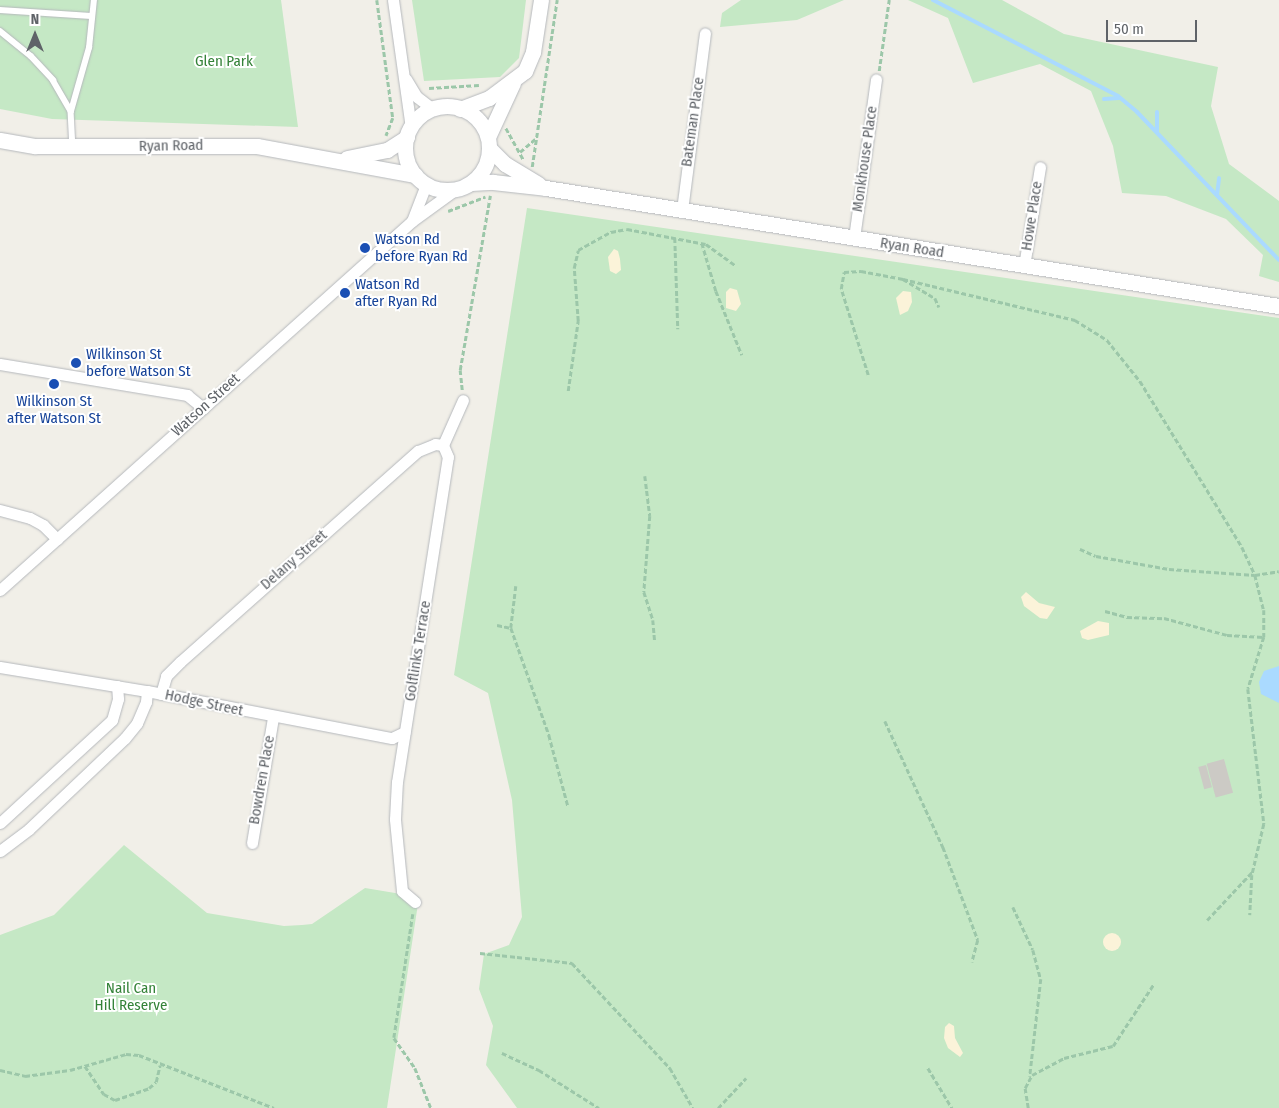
<!DOCTYPE html>
<style>
body{margin:0}
#map{position:relative;width:1279px;height:1108px;overflow:hidden;background:#f1efe8;font-family:"Fira Sans Condensed",sans-serif}
div>[style]{position:absolute}
.green>*{inset:0;background:#c5e8c5}
.sand>*{inset:0;background:#fbf3d9}
.round{border-radius:50%}
.water>*{inset:0;background:#aadaff}
.stream>*{height:4px;margin:-2px;padding:0 2px;transform-origin:2px;border-radius:2px;background:#aadaff}
.building>*{inset:0;background:#cccac5;transform-origin:0 0}
.path>*{height:2.5px;margin-top:-1.25px;transform-origin:0;background:repeating-linear-gradient(90deg,#9cc7a9 0 5px,transparent 0 7.5px)}
.roads{filter:drop-shadow(0 0 1px #b5b8bc) drop-shadow(0 0 1px #b5b8bc)}
.service>*{height:5.5px;margin:-2.75px;padding:0 2.75px;transform-origin:2.75px;border-radius:2.75px;background:#fff}
.minor>*{height:11px;margin:-5.5px;padding:0 5.5px;transform-origin:5.5px;border-radius:5.5px;background:#fff}
.tertiary>*{height:15px;margin:-7.5px;padding:0 7.5px;transform-origin:7.5px;border-radius:7.5px;background:#fff}
.tertiary>.ring{margin:-7.5px;padding:0;box-sizing:content-box;background:none;border:15px solid #fff;border-radius:50%}
.dots>*{width:14px;height:14px;translate:-50% -50%;box-sizing:border-box;border:2px solid #fff;border-radius:50%}
span{translate:-50% -50%;white-space:nowrap;text-align:center;line-height:1.15;-webkit-text-stroke:4px #fff;paint-order:stroke}
.park-label{font-size:15px;color:#348238}
.street-label{font-size:15px;color:#5f6368}
.transit-label{font-size:15px;color:#164399}
.left{translate:0 -50%;text-align:left}
.north{position:absolute;left:10px;top:10px;width:50px;height:50px;-webkit-text-stroke:4px #fff;paint-order:stroke;rotate:0deg;font-size:14px;font-weight:700;line-height:20px;text-align:center;color:#5f6368}
.north::after{content:'';display:block;margin:auto;width:18px;height:22px;background:#5f6368;clip-path:polygon(50% 0,100% 100%,50% 72%,0 100%)}
.scale{position:absolute;left:1106px;top:20px;width:91px;height:22px;box-sizing:border-box;border:2px solid #5f6368;border-top:0;padding-left:6px;font-size:15px;line-height:18px;white-space:nowrap;color:#5f6368;-webkit-text-stroke:4px #fff;paint-order:stroke}
</style>
<div id="map">
<div class="green">
<div style="clip-path:polygon(0 0,281px 0,298px 127px,52px 119px,0 109px)"></div>
<div style="clip-path:polygon(412px 0,526px 0,519px 58px,500px 77px,424px 81px)"></div>
<div style="clip-path:polygon(741px 0,844px 0,797px 20px,720px 27px,722px 13px)"></div>
<div style="clip-path:polygon(908px 0,1002px 0,1064px 34px,1218px 67px,1211px 106px,1229px 164px,1279px 201px,1279px 282px,1259px 276px,1263px 255px,1226px 219px,1166px 196px,1122px 193px,1113px 146px,1091px 91px,1040px 64px,973px 83px,948px 18px)"></div>
<div style="clip-path:polygon(527px 208px,1279px 318px,1279px 1108px,517px 1108px,486px 1065px,493px 1026px,479px 989px,484px 954px,509px 945px,522px 917px,512px 800px,488px 693px,454px 675px)"></div>
<div style="clip-path:polygon(124px 845px,207px 913px,284px 926px,302px 925px,312px 924px,365px 888px,419px 897px,387px 1108px,0 1108px,0 935px,54px 915px)"></div>
</div>
<div class="sand">
<div style="clip-path:polygon(614px 249px,618px 251px,620px 259px,621px 270px,616px 274px,610px 271px,608px 257px)"></div>
<div style="clip-path:polygon(730px 288px,737px 290px,741px 304px,736px 311px,726px 308px,726px 292px)"></div>
<div style="clip-path:polygon(903px 291px,911px 292px,912px 302px,908px 311px,900px 315px,896px 298px)"></div>
<div style="clip-path:polygon(1026px 592px,1039px 603px,1055px 607px,1047px 619px,1040px 618px,1024px 606px,1021px 597px)"></div>
<div style="clip-path:polygon(1098px 621px,1109px 623px,1109px 635px,1088px 640px,1082px 638px,1080px 631px)"></div>
<div class="round" style="left:1103px;top:933px;width:18px;height:18px"></div>
<div style="clip-path:polygon(949px 1023px,954px 1026px,955px 1038px,963px 1053px,960px 1057px,948px 1048px,944px 1038px,945px 1027px)"></div>
</div>
<div class="water">
<div style="clip-path:polygon(1279px 666px,1279px 703px,1261px 694px,1259px 682px,1264px 671px)"></div>
</div>
<div class="stream">
<div style="left:933px;top:0;width:208px;rotate:27.4deg"></div>
<div style="left:1118px;top:96px;width:25px;rotate:40deg"></div>
<div style="left:1137px;top:112px;width:205px;rotate:46.2deg"></div>
<div style="left:1104px;top:99px;width:15px;rotate:-4deg"></div>
<div style="left:1157px;top:132px;width:20px;rotate:-90deg"></div>
<div style="left:1217px;top:195px;width:17px;rotate:-83deg"></div>
</div>
<div class="building">
<div style="left:1224px;top:759px;width:35px;height:18px;rotate:75deg"></div>
<div style="left:1206px;top:765px;width:23px;height:8px;rotate:75deg"></div>
</div>
<div class="path">
<div style="left:377px;top:0;width:119px;rotate:82.3deg"></div>
<div style="left:393px;top:118px;width:19px;rotate:111deg"></div>
<div style="left:879px;top:71px;width:72px;rotate:-82deg"></div>
<div style="left:429px;top:88px;width:50px;rotate:-3.4deg"></div>
<div style="left:506px;top:128px;width:37px;rotate:61deg"></div>
<div style="left:520px;top:152px;width:20px;rotate:-41deg"></div>
<div style="left:532px;top:167px;width:169px;rotate:-81.5deg"></div>
<div style="left:448px;top:211px;width:40px;rotate:-21deg"></div>
<div style="left:675px;top:238px;width:91px;rotate:88.1deg"></div>
<div style="left:702px;top:243px;width:50px;rotate:73.7deg"></div>
<div style="left:716px;top:291px;width:69px;rotate:67.9deg"></div>
<div style="left:903px;top:279px;width:177px;rotate:13.4deg"></div>
<div style="left:1075px;top:320px;width:38px;rotate:32deg"></div>
<div style="left:1107px;top:340px;width:53px;rotate:51.2deg"></div>
<div style="left:1140px;top:381px;width:195px;rotate:58.4deg"></div>
<div style="left:1242px;top:547px;width:31px;rotate:65deg"></div>
<div style="left:1255px;top:575px;width:36px;rotate:76deg"></div>
<div style="left:1264px;top:610px;width:27px;rotate:90deg"></div>
<div style="left:1264px;top:637px;width:54px;rotate:107.1deg"></div>
<div style="left:1248px;top:689px;width:136px;rotate:83.2deg"></div>
<div style="left:1264px;top:824px;width:52px;rotate:103.2deg"></div>
<div style="left:1252px;top:875px;width:40px;rotate:92.9deg"></div>
<div style="left:868px;top:375px;width:90px;rotate:-107.4deg"></div>
<div style="left:841px;top:289px;width:17px;rotate:-80deg"></div>
<div style="left:844px;top:272px;width:17px;rotate:-3deg"></div>
<div style="left:861px;top:271px;width:43px;rotate:10.8deg"></div>
<div style="left:903px;top:279px;width:37px;rotate:31deg"></div>
<div style="left:935px;top:298px;width:10px;rotate:66deg"></div>
<div style="left:462px;top:390px;width:20px;rotate:-96deg"></div>
<div style="left:460px;top:370px;width:177px;rotate:-80.2deg"></div>
<div style="left:568px;top:391px;width:71px;rotate:-81.9deg"></div>
<div style="left:578px;top:321px;width:53px;rotate:-94.3deg"></div>
<div style="left:574px;top:268px;width:18px;rotate:-77deg"></div>
<div style="left:578px;top:250px;width:38px;rotate:-29deg"></div>
<div style="left:611px;top:232px;width:16px;rotate:-11deg"></div>
<div style="left:627px;top:229px;width:80px;rotate:10.8deg"></div>
<div style="left:706px;top:244px;width:36px;rotate:36deg"></div>
<div style="left:645px;top:476px;width:40px;rotate:82.9deg"></div>
<div style="left:650px;top:516px;width:76px;rotate:94.5deg"></div>
<div style="left:644px;top:592px;width:29px;rotate:72deg"></div>
<div style="left:653px;top:620px;width:22px;rotate:85deg"></div>
<div style="left:1080px;top:549px;width:17px;rotate:24deg"></div>
<div style="left:1096px;top:556px;width:74px;rotate:10.1deg"></div>
<div style="left:1169px;top:569px;width:86px;rotate:4deg"></div>
<div style="left:1255px;top:575px;width:24px;rotate:-9deg"></div>
<div style="left:516px;top:586px;width:42px;rotate:96.8deg"></div>
<div style="left:511px;top:628px;width:114px;rotate:70.4deg"></div>
<div style="left:549px;top:735px;width:73px;rotate:75deg"></div>
<div style="left:1105px;top:611px;width:23px;rotate:15deg"></div>
<div style="left:1127px;top:617px;width:37px;rotate:2deg"></div>
<div style="left:1164px;top:618px;width:65px;rotate:15.1deg"></div>
<div style="left:1227px;top:635px;width:37px;rotate:3deg"></div>
<div style="left:497px;top:625px;width:14px;rotate:12deg"></div>
<div style="left:885px;top:721px;width:139px;rotate:65.3deg"></div>
<div style="left:943px;top:847px;width:99px;rotate:69.4deg"></div>
<div style="left:978px;top:940px;width:23px;rotate:105deg"></div>
<div style="left:1013px;top:907px;width:47px;rotate:65.1deg"></div>
<div style="left:1033px;top:950px;width:30px;rotate:75deg"></div>
<div style="left:1041px;top:979px;width:98px;rotate:96.5deg"></div>
<div style="left:413px;top:914px;width:125px;rotate:98.7deg"></div>
<div style="left:394px;top:1038px;width:37px;rotate:55deg"></div>
<div style="left:415px;top:1068px;width:43px;rotate:68.2deg"></div>
<div style="left:1207px;top:920px;width:66px;rotate:-46.8deg"></div>
<div style="left:480px;top:953px;width:93px;rotate:6.2deg"></div>
<div style="left:572px;top:963px;width:144px;rotate:47deg"></div>
<div style="left:670px;top:1068px;width:46px;rotate:60.1deg"></div>
<div style="left:502px;top:1053px;width:41px;rotate:24.7deg"></div>
<div style="left:539px;top:1070px;width:71px;rotate:32.3deg"></div>
<div style="left:85px;top:1066px;width:34px;rotate:56deg"></div>
<div style="left:104px;top:1094px;width:13px;rotate:29deg"></div>
<div style="left:115px;top:1100px;width:36px;rotate:-19deg"></div>
<div style="left:149px;top:1088px;width:9px;rotate:-41deg"></div>
<div style="left:156px;top:1082px;width:17px;rotate:-77deg"></div>
<div style="left:928px;top:1068px;width:47px;rotate:59deg"></div>
<div style="left:0;top:1070px;width:26px;rotate:13deg"></div>
<div style="left:25px;top:1076px;width:45px;rotate:-7.6deg"></div>
<div style="left:70px;top:1070px;width:58px;rotate:-15.9deg"></div>
<div style="left:126px;top:1054px;width:13px;rotate:4deg"></div>
<div style="left:139px;top:1055px;width:145px;rotate:21.4deg"></div>
<div style="left:718px;top:1108px;width:41px;rotate:-47deg"></div>
<div style="left:1028px;top:1108px;width:20px;rotate:-99deg"></div>
<div style="left:1025px;top:1088px;width:15px;rotate:-62deg"></div>
<div style="left:1032px;top:1075px;width:36px;rotate:-28deg"></div>
<div style="left:1064px;top:1058px;width:50px;rotate:-13.8deg"></div>
<div style="left:1113px;top:1046px;width:73px;rotate:-56.7deg"></div>
</div>
<div class="roads">
<div class="service">
<div style="left:0;top:10px;width:91px;rotate:3.8deg"></div>
<div style="left:0;top:31px;width:40px;rotate:39deg"></div>
<div style="left:31px;top:56px;width:33px;rotate:47deg"></div>
<div style="left:53px;top:80px;width:36px;rotate:60deg"></div>
<div style="left:71px;top:111px;width:35px;rotate:87deg"></div>
<div style="left:71px;top:111px;width:66px;rotate:-74.1deg"></div>
<div style="left:89px;top:48px;width:48px;rotate:-84.1deg"></div>
</div>
<div class="minor">
<div style="left:393px;top:0;width:129px;rotate:82deg"></div>
<div style="left:406px;top:79px;width:21px;rotate:59deg"></div>
<div style="left:417px;top:97px;width:20px;rotate:37deg"></div>
<div style="left:682px;top:210px;width:178px;rotate:-82.6deg"></div>
<div style="left:412px;top:221px;width:40px;rotate:-69deg"></div>
<div style="left:854px;top:238px;width:160px;rotate:-82.1deg"></div>
<div style="left:1024px;top:266px;width:100px;rotate:-80.8deg"></div>
<div style="left:0;top:364px;width:190px;rotate:9.4deg"></div>
<div style="left:187px;top:395px;width:21px;rotate:39deg"></div>
<div style="left:0;top:510px;width:31px;rotate:15deg"></div>
<div style="left:30px;top:518px;width:15px;rotate:28deg"></div>
<div style="left:43px;top:525px;width:20px;rotate:45deg"></div>
<div style="left:0;top:590px;width:553px;rotate:-41.85deg"></div>
<div style="left:412px;top:221px;width:54px;rotate:-36deg"></div>
<div style="left:0;top:667px;width:149px;rotate:9.3deg"></div>
<div style="left:147px;top:691px;width:249px;rotate:10.9deg"></div>
<div style="left:392px;top:738px;width:14px;rotate:-25deg"></div>
<div style="left:161px;top:694px;width:19px;rotate:-74deg"></div>
<div style="left:166px;top:676px;width:20px;rotate:-45deg"></div>
<div style="left:180px;top:662px;width:318px;rotate:-41.6deg"></div>
<div style="left:418px;top:451px;width:18px;rotate:-22deg"></div>
<div style="left:435px;top:444px;width:8px;rotate:7deg"></div>
<div style="left:0;top:823px;width:152px;rotate:-42.6deg"></div>
<div style="left:112px;top:720px;width:22px;rotate:-74deg"></div>
<div style="left:118px;top:699px;width:13px;rotate:-94deg"></div>
<div style="left:252px;top:843px;width:128px;rotate:-80.5deg"></div>
<div style="left:0;top:851px;width:36px;rotate:-37deg"></div>
<div style="left:29px;top:829px;width:132px;rotate:-43.5deg"></div>
<div style="left:125px;top:738px;width:19px;rotate:-51deg"></div>
<div style="left:137px;top:723px;width:23px;rotate:-67deg"></div>
<div style="left:146px;top:702px;width:11px;rotate:-85deg"></div>
<div style="left:415px;top:902px;width:17px;rotate:-140deg"></div>
<div style="left:402px;top:891px;width:72px;rotate:-95.6deg"></div>
<div style="left:395px;top:819px;width:37px;rotate:-87deg"></div>
<div style="left:397px;top:782px;width:329px;rotate:-81.1deg"></div>
<div style="left:448px;top:457px;width:13px;rotate:-113deg"></div>
<div style="left:443px;top:445px;width:49px;rotate:-66deg"></div>
</div>
<div class="tertiary">
<div class="ring" style="left:405px;top:106px;width:69px;height:69px"></div>
<div style="left:460px;top:109px;width:31px;rotate:-21deg"></div>
<div style="left:489px;top:98px;width:45px;rotate:-36.9deg"></div>
<div style="left:525px;top:71px;width:21px;rotate:-67deg"></div>
<div style="left:533px;top:52px;width:53px;rotate:-81.3deg"></div>
<div style="left:488px;top:137px;width:60px;rotate:-65.2deg"></div>
<div style="left:0;top:140px;width:36px;rotate:10deg"></div>
<div style="left:35px;top:146px;width:222px"></div>
<div style="left:257px;top:146px;width:161px;rotate:10.4deg"></div>
<div style="left:489px;top:148px;width:23px;rotate:45deg"></div>
<div style="left:505px;top:164px;width:39px;rotate:31deg"></div>
<div style="left:347px;top:158px;width:41px;rotate:-11.3deg"></div>
<div style="left:387px;top:150px;width:24px;rotate:-33deg"></div>
<div style="left:471px;top:183px;width:22px;rotate:-3deg"></div>
<div style="left:493px;top:182px;width:53px;rotate:6.5deg"></div>
<div style="left:546px;top:188px;width:742px;rotate:9.15deg"></div>
</div>
</div>
<div class="dots">
<div style="left:365px;top:248px;background:#1a4fb4"></div>
<div style="left:345px;top:293px;background:#1a4fb4"></div>
<div style="left:76px;top:363px;background:#1a4fb4"></div>
<div style="left:54px;top:384px;background:#1a4fb4"></div>
</div>
<div class="park-label">
<span style="left:224px;top:62px">Glen Park</span>
<span style="left:131px;top:997px">Nail Can<br>Hill Reserve</span>
</div>
<div class="street-label">
<span style="left:693px;top:122px;rotate:-82deg">Bateman Place</span>
<span style="left:171px;top:146px;rotate:-1deg">Ryan Road</span>
<span style="left:865px;top:159px;rotate:-82deg">Monkhouse Place</span>
<span style="left:1032px;top:216px;rotate:-81deg">Howe Place</span>
<span style="left:912px;top:248px;rotate:9deg">Ryan Road</span>
<span style="left:206px;top:405px;rotate:-42deg">Watson Street</span>
<span style="left:294px;top:560px;rotate:-41deg">Delany Street</span>
<span style="left:418px;top:651px;rotate:-81deg">Golflinks Terrace</span>
<span style="left:204px;top:703px;rotate:12deg">Hodge Street</span>
<span style="left:262px;top:780px;rotate:-80deg">Bowdren Place</span>
</div>
<div class="transit-label">
<span class="left" style="left:375px;top:248px">Watson Rd<br>before Ryan Rd</span>
<span class="left" style="left:355px;top:293px">Watson Rd<br>after Ryan Rd</span>
<span class="left" style="left:86px;top:363px">Wilkinson St<br>before Watson St</span>
<span style="left:54px;top:410px">Wilkinson St<br>after Watson St</span>
</div>
<div class="north">N</div>
<div class="scale">50 m</div>
</div>
